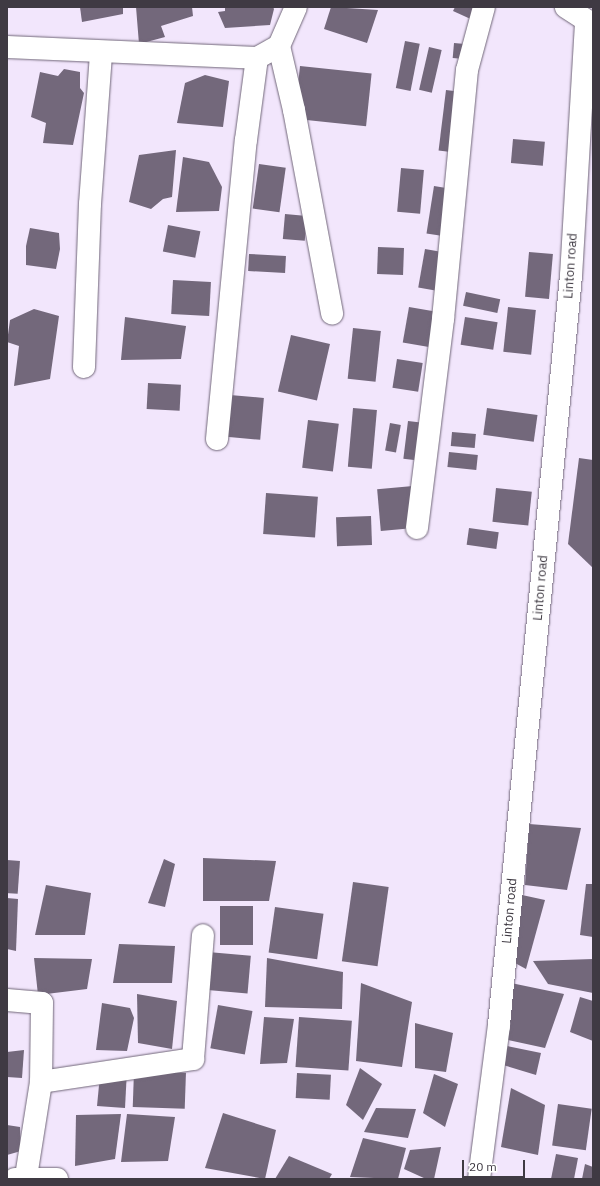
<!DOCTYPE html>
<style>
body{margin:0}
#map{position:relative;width:600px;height:1186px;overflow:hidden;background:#f2e6fc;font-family:"IBM Plex Sans",sans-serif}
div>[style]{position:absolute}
.building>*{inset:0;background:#73687b;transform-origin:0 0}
.roads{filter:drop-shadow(0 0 1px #716779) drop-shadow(0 0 1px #716779)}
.minor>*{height:22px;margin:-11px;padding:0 11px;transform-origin:11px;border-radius:11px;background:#fff}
span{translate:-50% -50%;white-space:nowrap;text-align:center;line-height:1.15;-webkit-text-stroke:4px #fff;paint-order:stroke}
.street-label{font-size:13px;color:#3f3a43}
.frame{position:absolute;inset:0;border:8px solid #3f3a43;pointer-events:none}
.scale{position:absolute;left:462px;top:1160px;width:63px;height:18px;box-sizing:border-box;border:2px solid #3f3a43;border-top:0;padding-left:5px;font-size:12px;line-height:14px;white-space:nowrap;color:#3f3a43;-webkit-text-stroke:3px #fff;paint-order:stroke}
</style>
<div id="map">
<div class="building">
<div style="clip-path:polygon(80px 7px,123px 7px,123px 14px,82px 22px)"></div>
<div style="clip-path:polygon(136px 7px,192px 7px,193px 16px,161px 26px,165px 37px,139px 44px)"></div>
<div style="clip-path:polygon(225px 7px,273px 7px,274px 9px,270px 25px,225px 28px,218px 12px,225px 11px)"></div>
<div style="clip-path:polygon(331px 7px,378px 10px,367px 43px,324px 29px)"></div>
<div style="clip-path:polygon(455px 7px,481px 7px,475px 21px,453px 11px)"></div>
<div style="left:405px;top:41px;width:15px;height:48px;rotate:11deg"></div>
<div style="left:454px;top:43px;width:11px;height:15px;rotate:5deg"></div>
<div style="left:429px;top:47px;width:13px;height:44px;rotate:13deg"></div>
<div style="left:300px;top:66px;width:72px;height:53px;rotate:6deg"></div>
<div style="clip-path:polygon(64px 69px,80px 72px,80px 88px,84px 93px,73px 145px,43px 143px,46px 123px,31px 117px,40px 72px,58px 76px)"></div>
<div style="clip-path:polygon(205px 75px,229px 81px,223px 127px,177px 123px,185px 83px)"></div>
<div style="left:446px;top:90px;width:16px;height:61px;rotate:7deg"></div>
<div style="left:513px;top:139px;width:32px;height:24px;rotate:5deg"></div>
<div style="clip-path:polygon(176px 150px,172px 197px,163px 199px,151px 209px,129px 202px,139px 155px)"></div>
<div style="clip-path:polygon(183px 157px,209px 162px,222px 187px,219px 211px,176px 212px)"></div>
<div style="left:259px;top:164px;width:27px;height:45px;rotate:8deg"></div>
<div style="left:401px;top:168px;width:23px;height:44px;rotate:5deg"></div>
<div style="left:434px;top:186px;width:20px;height:48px;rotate:9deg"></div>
<div style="left:285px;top:214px;width:22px;height:25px;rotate:5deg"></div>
<div style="left:168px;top:225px;width:33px;height:27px;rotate:11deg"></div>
<div style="clip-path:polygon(30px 228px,59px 233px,60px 249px,56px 269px,26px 265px,26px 246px)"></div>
<div style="left:378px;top:247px;width:26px;height:27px;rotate:2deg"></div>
<div style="left:425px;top:249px;width:23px;height:39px;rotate:10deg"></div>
<div style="left:529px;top:252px;width:24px;height:45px;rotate:5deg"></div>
<div style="left:249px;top:254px;width:37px;height:17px;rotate:3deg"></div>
<div style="left:173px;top:280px;width:38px;height:34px;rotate:3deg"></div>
<div style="left:466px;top:292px;width:35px;height:14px;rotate:12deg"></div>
<div style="left:409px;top:307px;width:28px;height:36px;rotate:10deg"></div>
<div style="left:508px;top:307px;width:28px;height:45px;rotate:6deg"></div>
<div style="clip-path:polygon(34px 309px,59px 316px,50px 379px,14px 386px,19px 346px,7px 342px,10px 320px)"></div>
<div style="clip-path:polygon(125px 317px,186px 326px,181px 359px,121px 360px)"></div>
<div style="left:465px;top:317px;width:33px;height:28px;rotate:9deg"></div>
<div style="left:353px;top:328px;width:28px;height:51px;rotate:6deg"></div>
<div style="left:291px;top:335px;width:40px;height:58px;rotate:13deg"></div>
<div style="left:397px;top:359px;width:26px;height:29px;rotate:9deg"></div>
<div style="left:148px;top:383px;width:33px;height:26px;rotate:3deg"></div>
<div style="left:230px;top:395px;width:34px;height:42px;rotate:5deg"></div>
<div style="left:353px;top:408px;width:24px;height:59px;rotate:5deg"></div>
<div style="left:487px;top:408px;width:51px;height:27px;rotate:8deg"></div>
<div style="left:308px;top:420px;width:31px;height:48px;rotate:7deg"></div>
<div style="left:408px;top:421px;width:17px;height:38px;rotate:7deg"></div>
<div style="left:390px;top:423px;width:11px;height:28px;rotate:10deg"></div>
<div style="left:452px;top:432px;width:24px;height:14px;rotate:5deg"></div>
<div style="left:449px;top:452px;width:29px;height:15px;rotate:6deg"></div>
<div style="clip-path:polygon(579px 458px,593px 460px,593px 568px,568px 544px)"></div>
<div style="left:413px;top:486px;width:42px;height:36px;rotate:85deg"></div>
<div style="left:496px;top:488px;width:36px;height:34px;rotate:6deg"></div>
<div style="left:266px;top:493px;width:52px;height:41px;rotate:4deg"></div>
<div style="left:371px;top:516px;width:29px;height:35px;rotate:88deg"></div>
<div style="left:469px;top:528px;width:30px;height:17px;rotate:8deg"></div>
<div style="clip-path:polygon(529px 824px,581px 828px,567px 890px,525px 885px)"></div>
<div style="clip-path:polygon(203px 858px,276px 861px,269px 901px,203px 901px)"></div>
<div style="clip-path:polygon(164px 859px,175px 864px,165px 907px,148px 903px)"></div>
<div style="left:7px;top:860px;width:13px;height:33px;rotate:4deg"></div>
<div style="left:353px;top:882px;width:36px;height:80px;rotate:8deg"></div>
<div style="clip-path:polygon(586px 884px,593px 884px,593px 937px,580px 935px)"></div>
<div style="clip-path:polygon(46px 885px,91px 893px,85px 935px,35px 935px)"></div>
<div style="clip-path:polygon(522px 895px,545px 900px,526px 969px,515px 963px)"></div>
<div style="clip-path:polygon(7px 898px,18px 899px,16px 951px,7px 949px)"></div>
<div style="left:220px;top:906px;width:33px;height:39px"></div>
<div style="left:275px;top:907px;width:49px;height:46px;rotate:8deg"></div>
<div style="clip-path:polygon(119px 944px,175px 946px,172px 983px,113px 983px)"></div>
<div style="left:208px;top:952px;width:43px;height:38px;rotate:5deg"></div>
<div style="clip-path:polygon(34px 958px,92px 959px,87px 989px,38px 995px)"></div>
<div style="clip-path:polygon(267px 958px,343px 972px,342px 1009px,265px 1007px)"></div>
<div style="clip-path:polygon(593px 959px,593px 993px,548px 984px,533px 961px)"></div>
<div style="clip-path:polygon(361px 983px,412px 1002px,402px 1067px,356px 1061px)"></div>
<div style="clip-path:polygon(511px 983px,564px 994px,545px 1048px,504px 1039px)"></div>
<div style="clip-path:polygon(137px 994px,177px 1001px,172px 1049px,138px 1043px)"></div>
<div style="clip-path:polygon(580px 997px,593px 1001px,593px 1041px,570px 1032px)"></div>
<div style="clip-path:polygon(102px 1003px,130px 1008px,134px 1018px,127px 1051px,96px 1050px)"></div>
<div style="left:218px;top:1005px;width:35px;height:44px;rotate:10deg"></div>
<div style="clip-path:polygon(264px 1017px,294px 1019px,287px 1063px,260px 1064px)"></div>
<div style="left:299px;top:1017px;width:53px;height:50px;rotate:4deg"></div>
<div style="clip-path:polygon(415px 1023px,453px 1033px,446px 1072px,415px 1068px)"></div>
<div style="clip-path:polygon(507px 1046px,541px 1053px,536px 1075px,503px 1065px)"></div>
<div style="clip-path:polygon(24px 1050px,22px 1078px,7px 1077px,7px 1052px)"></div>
<div style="clip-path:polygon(360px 1068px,382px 1084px,363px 1120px,346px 1105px)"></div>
<div style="clip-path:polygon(127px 1070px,125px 1108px,97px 1106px,100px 1075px)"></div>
<div style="left:134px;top:1071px;width:52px;height:36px;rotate:2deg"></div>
<div style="left:297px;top:1073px;width:34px;height:25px;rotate:3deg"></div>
<div style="clip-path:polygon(434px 1074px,458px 1084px,445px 1127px,423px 1113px)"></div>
<div style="clip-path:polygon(511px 1088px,545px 1105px,538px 1155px,501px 1147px)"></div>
<div style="left:558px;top:1104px;width:34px;height:42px;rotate:8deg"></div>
<div style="clip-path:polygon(376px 1108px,416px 1109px,408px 1138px,364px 1132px)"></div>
<div style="clip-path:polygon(223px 1113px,276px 1130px,265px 1179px,205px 1168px)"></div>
<div style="clip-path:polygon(121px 1114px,115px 1159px,75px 1166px,76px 1115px)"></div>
<div style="clip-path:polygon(127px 1114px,175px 1117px,168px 1161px,121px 1162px)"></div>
<div style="clip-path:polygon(7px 1125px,20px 1127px,21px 1151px,7px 1155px)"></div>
<div style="clip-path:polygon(363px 1138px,406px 1148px,398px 1179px,350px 1177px)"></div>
<div style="clip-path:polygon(441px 1147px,434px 1179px,426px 1179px,404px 1169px,410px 1150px)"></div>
<div style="clip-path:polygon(556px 1154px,578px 1158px,574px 1179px,551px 1179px)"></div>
<div style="clip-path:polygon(289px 1156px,332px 1174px,329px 1179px,275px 1179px)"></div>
<div style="clip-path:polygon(585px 1164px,593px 1167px,593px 1179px,582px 1179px)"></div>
</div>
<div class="roads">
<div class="minor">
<div style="left:296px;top:7px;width:43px;rotate:113.6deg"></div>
<div style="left:279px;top:46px;width:66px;rotate:76.8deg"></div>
<div style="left:294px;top:110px;width:207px;rotate:79.4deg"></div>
<div style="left:7px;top:47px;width:250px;rotate:2.5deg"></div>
<div style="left:84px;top:367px;width:163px;rotate:-87.9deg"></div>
<div style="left:90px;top:204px;width:151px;rotate:-85.8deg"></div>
<div style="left:217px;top:439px;width:300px;rotate:-84.5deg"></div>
<div style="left:246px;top:140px;width:83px;rotate:-82.4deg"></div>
<div style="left:257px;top:58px;width:25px;rotate:-29deg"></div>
<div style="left:417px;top:528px;width:211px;rotate:-82.9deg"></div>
<div style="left:443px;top:319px;width:250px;rotate:-84.5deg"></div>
<div style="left:467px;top:70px;width:65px;rotate:-74.9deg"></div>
<div style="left:7px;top:1000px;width:35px;rotate:5deg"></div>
<div style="left:42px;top:1003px;width:79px;rotate:90.7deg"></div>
<div style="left:41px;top:1082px;width:96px;rotate:99deg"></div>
<div style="left:41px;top:1082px;width:154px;rotate:-8.6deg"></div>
<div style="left:193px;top:1059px;width:124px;rotate:-85.4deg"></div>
<div style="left:15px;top:1179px;width:42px"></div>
<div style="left:479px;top:1179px;width:155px;rotate:-82.6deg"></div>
<div style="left:499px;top:1025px;width:752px;rotate:-84.51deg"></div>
<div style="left:571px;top:276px;width:256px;rotate:-86.6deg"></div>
<div style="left:586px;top:20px;width:24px;rotate:-147deg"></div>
</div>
</div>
<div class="street-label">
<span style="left:571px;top:266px;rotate:-86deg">Linton road</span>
<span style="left:541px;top:588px;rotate:-85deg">Linton road</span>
<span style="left:510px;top:911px;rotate:-85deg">Linton road</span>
</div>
<div class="frame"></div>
<div class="scale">20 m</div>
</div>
